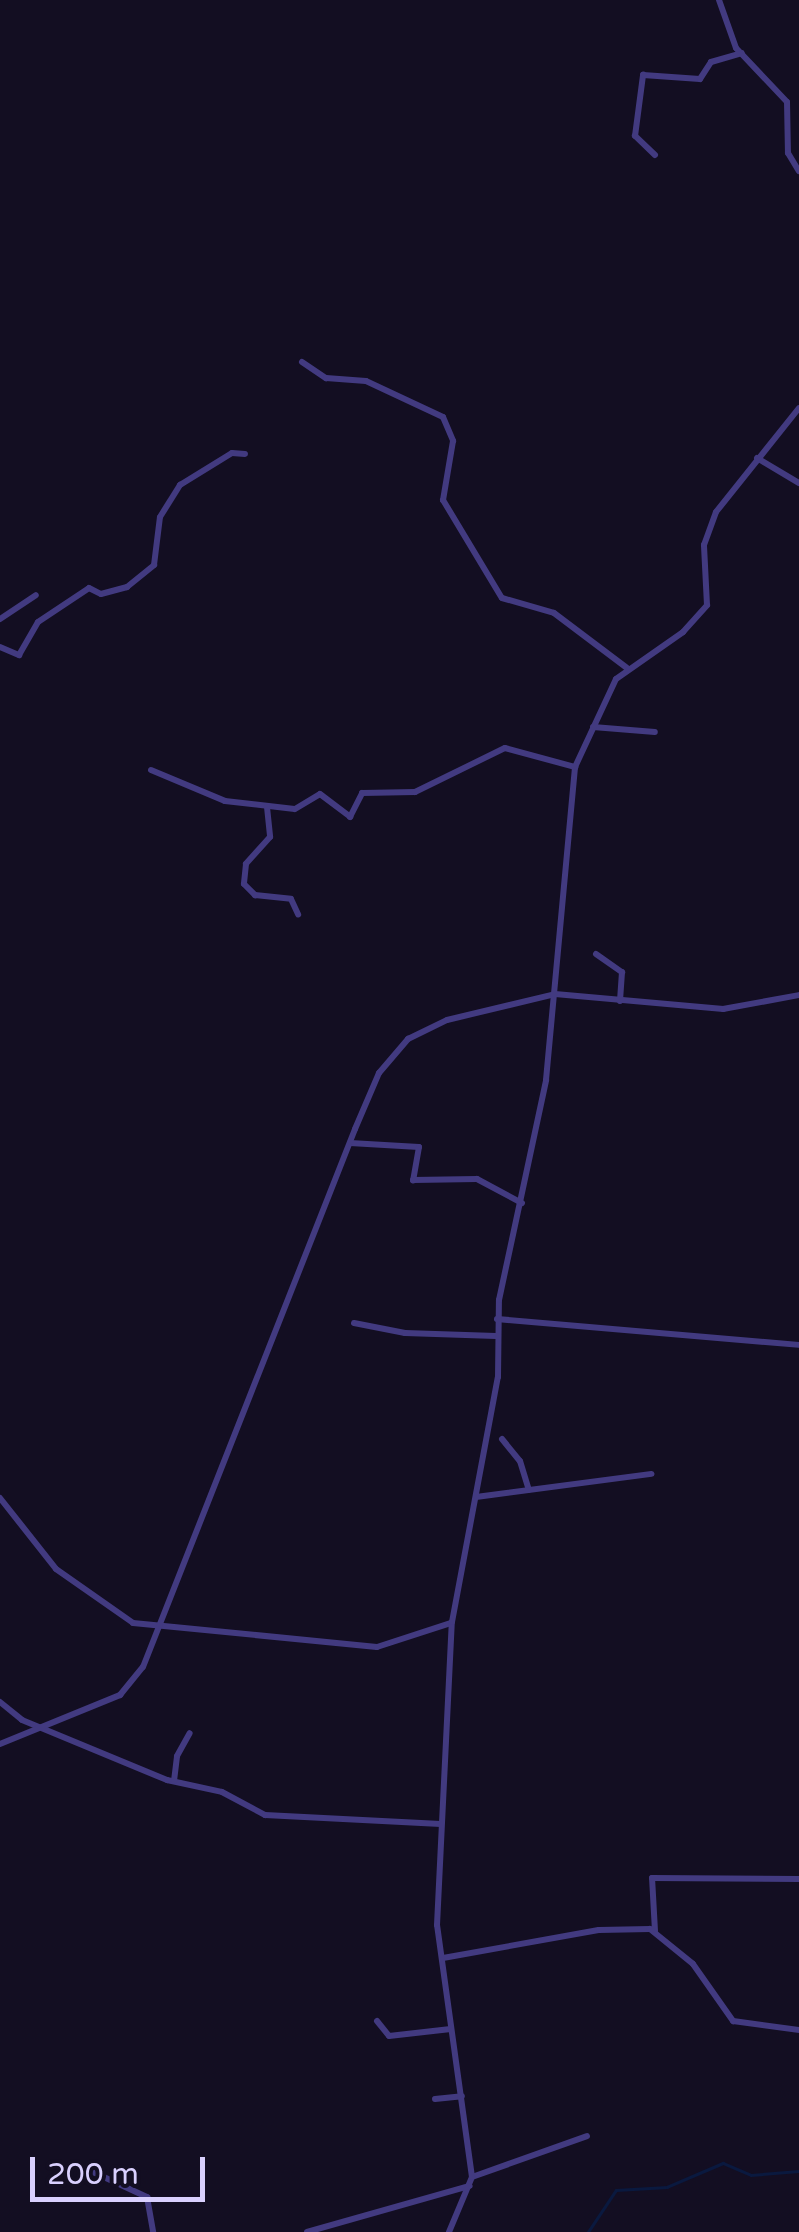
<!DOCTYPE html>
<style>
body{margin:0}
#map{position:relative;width:799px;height:2232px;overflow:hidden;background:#130e22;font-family:"Varela Round",sans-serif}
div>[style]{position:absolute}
.stream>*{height:2.5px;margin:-1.25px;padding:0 1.25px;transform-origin:1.25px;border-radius:1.25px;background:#0a193f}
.minor>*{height:6px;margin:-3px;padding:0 3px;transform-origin:3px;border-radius:3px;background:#423a80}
span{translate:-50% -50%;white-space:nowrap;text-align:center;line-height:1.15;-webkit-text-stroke:9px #130e22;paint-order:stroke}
.scale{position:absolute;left:30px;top:2157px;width:175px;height:45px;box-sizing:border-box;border:5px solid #d9d0fe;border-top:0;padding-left:12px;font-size:30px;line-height:35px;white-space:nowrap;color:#d9d0fe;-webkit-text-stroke:8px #130e22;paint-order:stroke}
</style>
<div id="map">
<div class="stream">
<div style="left:588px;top:2232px;width:50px;rotate:-56.3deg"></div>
<div style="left:616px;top:2190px;width:51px;rotate:-3.4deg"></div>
<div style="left:667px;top:2187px;width:61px;rotate:-23.2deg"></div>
<div style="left:723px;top:2163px;width:30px;rotate:23deg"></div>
<div style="left:751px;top:2175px;width:48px;rotate:-4.8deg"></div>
</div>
<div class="minor">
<div style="left:719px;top:0;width:51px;rotate:70.5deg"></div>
<div style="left:736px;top:48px;width:74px;rotate:46.6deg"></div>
<div style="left:787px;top:102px;width:51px;rotate:88.9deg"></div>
<div style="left:788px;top:153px;width:21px;rotate:59deg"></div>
<div style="left:655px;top:155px;width:28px;rotate:-136deg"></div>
<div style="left:635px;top:136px;width:62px;rotate:-82.5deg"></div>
<div style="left:643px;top:75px;width:57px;rotate:4deg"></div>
<div style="left:700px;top:79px;width:20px;rotate:-57deg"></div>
<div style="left:711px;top:62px;width:32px;rotate:-16deg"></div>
<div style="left:302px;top:362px;width:29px;rotate:34deg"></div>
<div style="left:326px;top:378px;width:40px;rotate:4.3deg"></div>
<div style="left:366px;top:381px;width:85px;rotate:25.1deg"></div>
<div style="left:443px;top:417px;width:26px;rotate:67deg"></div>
<div style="left:453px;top:441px;width:60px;rotate:99.6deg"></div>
<div style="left:443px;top:500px;width:114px;rotate:59deg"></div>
<div style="left:502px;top:598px;width:54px;rotate:16.1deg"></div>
<div style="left:554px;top:613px;width:91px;rotate:37deg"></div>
<div style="left:757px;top:458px;width:49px;rotate:30.8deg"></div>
<div style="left:0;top:619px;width:43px;rotate:-33.7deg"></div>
<div style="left:0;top:647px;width:21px;rotate:23deg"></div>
<div style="left:19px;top:655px;width:38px;rotate:-60deg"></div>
<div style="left:38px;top:622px;width:61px;rotate:-33.7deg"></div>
<div style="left:89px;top:588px;width:13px;rotate:27deg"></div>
<div style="left:101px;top:594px;width:27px;rotate:-15deg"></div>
<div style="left:127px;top:587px;width:35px;rotate:-39deg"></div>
<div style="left:154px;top:565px;width:48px;rotate:-82.9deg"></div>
<div style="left:160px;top:517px;width:38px;rotate:-58deg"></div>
<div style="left:180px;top:485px;width:61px;rotate:-31.6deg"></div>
<div style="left:232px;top:453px;width:13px;rotate:4deg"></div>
<div style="left:593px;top:727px;width:62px;rotate:4.6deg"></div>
<div style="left:151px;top:770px;width:80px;rotate:22.7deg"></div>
<div style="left:225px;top:801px;width:70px;rotate:6.5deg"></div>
<div style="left:295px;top:809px;width:29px;rotate:-31deg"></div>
<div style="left:320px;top:794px;width:38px;rotate:37deg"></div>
<div style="left:350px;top:817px;width:27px;rotate:-63deg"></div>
<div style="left:362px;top:793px;width:53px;rotate:-1.1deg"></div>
<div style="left:415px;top:792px;width:100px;rotate:-26.1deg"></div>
<div style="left:505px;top:748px;width:73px;rotate:15.2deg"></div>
<div style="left:267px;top:807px;width:30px;rotate:84deg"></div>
<div style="left:270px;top:837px;width:36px;rotate:132deg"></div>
<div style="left:246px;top:864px;width:20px;rotate:96deg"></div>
<div style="left:244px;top:884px;width:16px;rotate:45deg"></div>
<div style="left:255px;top:895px;width:36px;rotate:6deg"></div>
<div style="left:291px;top:899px;width:17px;rotate:65deg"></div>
<div style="left:596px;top:954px;width:32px;rotate:35deg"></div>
<div style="left:622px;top:972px;width:29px;rotate:94deg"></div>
<div style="left:350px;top:1143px;width:69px;rotate:3.3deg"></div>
<div style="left:419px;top:1147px;width:34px;rotate:100deg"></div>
<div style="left:413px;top:1180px;width:64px;rotate:-0.9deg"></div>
<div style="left:477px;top:1179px;width:51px;rotate:28.1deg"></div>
<div style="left:497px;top:1319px;width:303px;rotate:4.9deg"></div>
<div style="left:354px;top:1323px;width:52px;rotate:11.1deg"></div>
<div style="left:405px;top:1333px;width:91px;rotate:1.9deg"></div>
<div style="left:502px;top:1439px;width:28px;rotate:51deg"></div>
<div style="left:520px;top:1461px;width:30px;rotate:73deg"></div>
<div style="left:476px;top:1497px;width:177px;rotate:-7.5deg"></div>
<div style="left:0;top:1498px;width:90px;rotate:51.7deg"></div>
<div style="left:56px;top:1569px;width:94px;rotate:35deg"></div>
<div style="left:133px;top:1623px;width:245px;rotate:5.6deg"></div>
<div style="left:377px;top:1647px;width:78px;rotate:-18deg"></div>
<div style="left:0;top:1702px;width:28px;rotate:39deg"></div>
<div style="left:22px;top:1720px;width:157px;rotate:22.5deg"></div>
<div style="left:167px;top:1780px;width:56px;rotate:12.3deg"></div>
<div style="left:222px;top:1792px;width:49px;rotate:28.1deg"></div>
<div style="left:265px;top:1815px;width:176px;rotate:2.9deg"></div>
<div style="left:0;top:1744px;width:130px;rotate:-22.2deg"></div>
<div style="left:120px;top:1695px;width:36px;rotate:-51deg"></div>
<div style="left:143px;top:1667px;width:578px;rotate:-68.49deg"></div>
<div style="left:355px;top:1129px;width:61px;rotate:-66.8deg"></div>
<div style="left:379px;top:1073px;width:45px;rotate:-49.5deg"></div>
<div style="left:408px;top:1039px;width:43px;rotate:-26deg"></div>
<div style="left:447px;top:1020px;width:111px;rotate:-13.5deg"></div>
<div style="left:555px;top:994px;width:169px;rotate:5.1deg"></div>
<div style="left:723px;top:1009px;width:77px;rotate:-10.4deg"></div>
<div style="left:174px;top:1781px;width:25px;rotate:-83deg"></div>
<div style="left:177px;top:1756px;width:26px;rotate:-61deg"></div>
<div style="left:655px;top:1931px;width:53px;rotate:-93.2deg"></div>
<div style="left:652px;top:1878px;width:147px;rotate:0.4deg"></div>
<div style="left:443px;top:1958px;width:158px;rotate:-10.2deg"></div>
<div style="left:599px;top:1930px;width:51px;rotate:-1.1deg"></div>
<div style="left:650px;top:1929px;width:55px;rotate:39.1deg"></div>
<div style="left:693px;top:1964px;width:70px;rotate:54.9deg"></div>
<div style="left:733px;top:2021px;width:67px;rotate:7.8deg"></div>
<div style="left:377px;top:2021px;width:19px;rotate:51deg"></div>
<div style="left:389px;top:2036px;width:62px;rotate:-6.4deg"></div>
<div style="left:435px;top:2099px;width:27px;rotate:-6deg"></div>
<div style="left:93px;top:2172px;width:60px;rotate:24.8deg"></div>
<div style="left:147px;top:2197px;width:36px;rotate:80deg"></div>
<div style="left:472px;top:2177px;width:122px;rotate:-19.6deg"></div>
<div style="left:307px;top:2232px;width:169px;rotate:-15.8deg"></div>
<div style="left:449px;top:2232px;width:60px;rotate:-67.3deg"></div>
<div style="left:472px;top:2177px;width:254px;rotate:-97.9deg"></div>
<div style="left:437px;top:1925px;width:303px;rotate:-87.2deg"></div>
<div style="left:452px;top:1622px;width:249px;rotate:-79.4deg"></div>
<div style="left:498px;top:1377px;width:77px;rotate:-89.3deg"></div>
<div style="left:499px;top:1300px;width:225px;rotate:-77.9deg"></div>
<div style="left:546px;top:1080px;width:314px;rotate:-84.7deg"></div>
<div style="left:575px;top:767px;width:97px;rotate:-65deg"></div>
<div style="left:616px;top:679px;width:82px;rotate:-35deg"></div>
<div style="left:683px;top:632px;width:36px;rotate:-48deg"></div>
<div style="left:707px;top:605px;width:60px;rotate:-92.9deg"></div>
<div style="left:704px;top:545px;width:35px;rotate:-70deg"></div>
<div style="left:716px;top:512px;width:133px;rotate:-51.4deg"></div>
</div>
<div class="scale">200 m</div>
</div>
